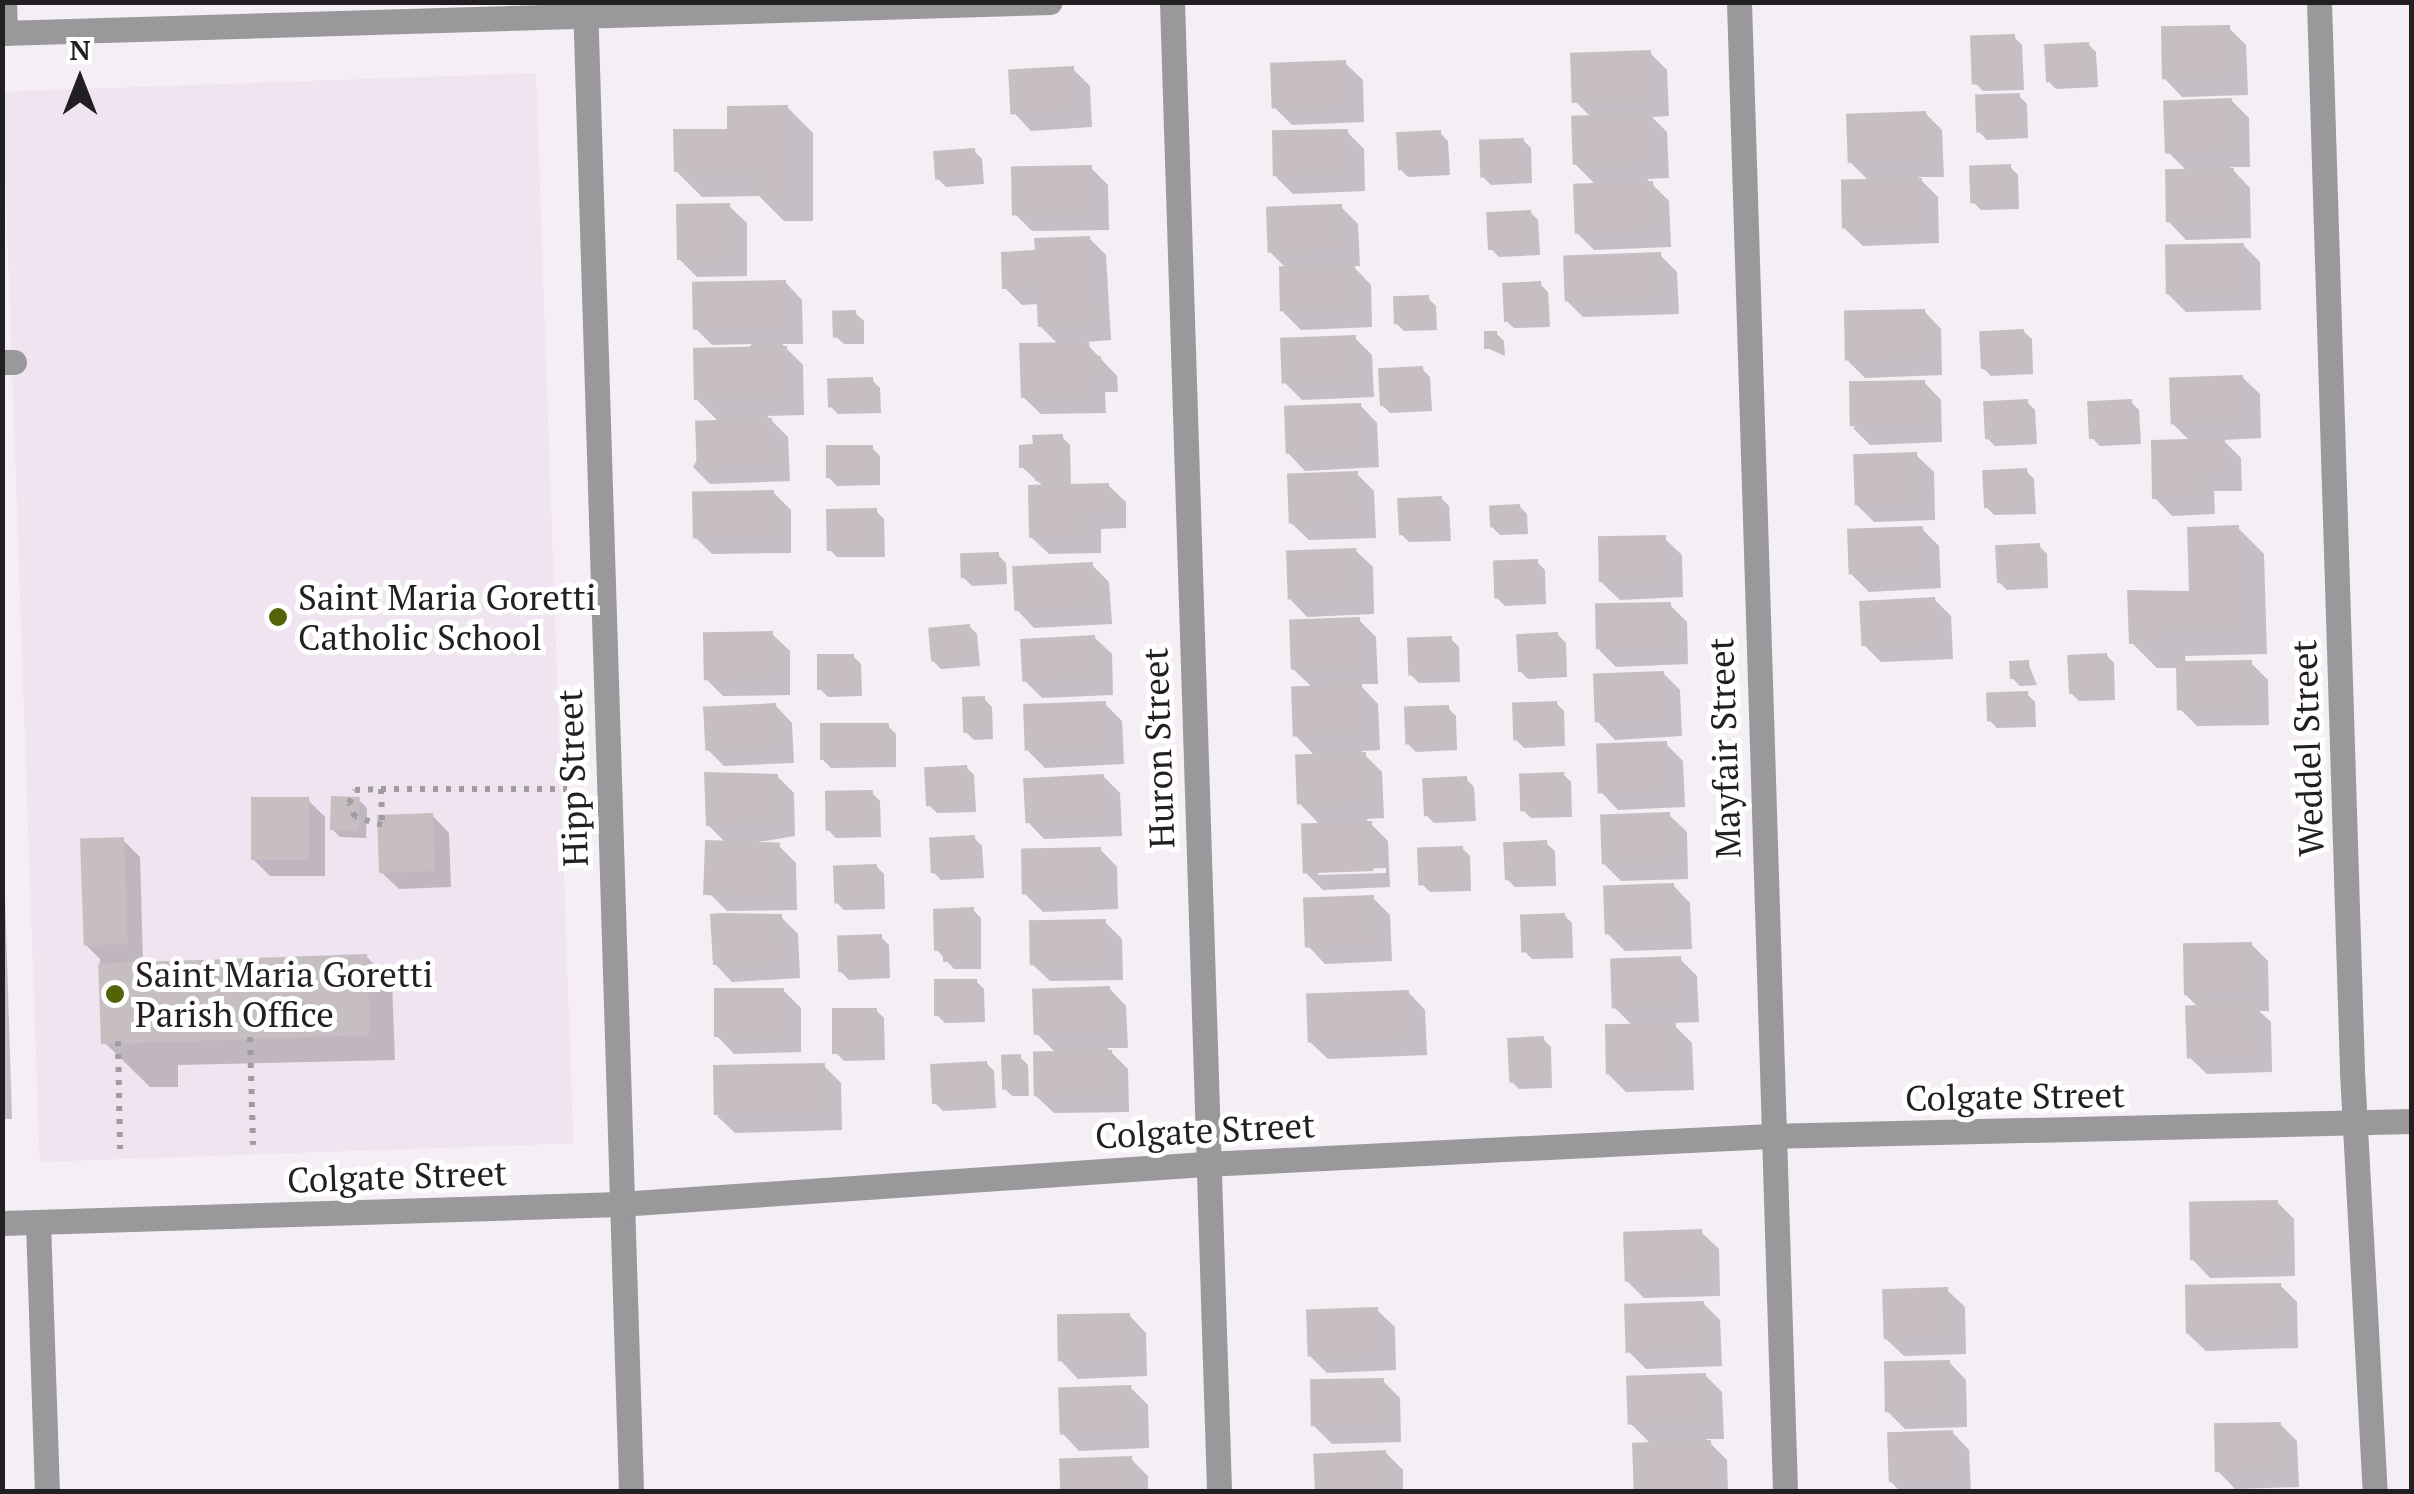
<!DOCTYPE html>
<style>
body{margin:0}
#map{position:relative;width:2414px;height:1494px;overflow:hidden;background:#f5eff5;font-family:"PT Serif",serif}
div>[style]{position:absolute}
.built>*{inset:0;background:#f0e4f1;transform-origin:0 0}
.shadow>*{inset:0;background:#0003}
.building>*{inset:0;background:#c6bec1;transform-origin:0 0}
.path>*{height:6px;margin-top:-3px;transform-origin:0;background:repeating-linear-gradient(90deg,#a09ca0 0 5px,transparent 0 13px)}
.minor>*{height:25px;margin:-12.5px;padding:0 12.5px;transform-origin:12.5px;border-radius:12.5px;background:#99999c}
.dots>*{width:28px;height:28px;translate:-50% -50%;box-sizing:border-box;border:5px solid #fff;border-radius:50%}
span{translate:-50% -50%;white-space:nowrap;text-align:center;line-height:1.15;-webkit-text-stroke:10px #fff;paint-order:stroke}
.poi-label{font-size:35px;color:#211f21}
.left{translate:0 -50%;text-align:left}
.street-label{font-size:35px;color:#211f21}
.frame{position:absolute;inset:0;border:5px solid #211f21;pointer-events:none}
.north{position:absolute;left:30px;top:30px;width:100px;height:100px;-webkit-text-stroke:8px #fff;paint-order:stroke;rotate:0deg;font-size:28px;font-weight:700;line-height:40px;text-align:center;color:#211f21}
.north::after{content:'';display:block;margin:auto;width:35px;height:45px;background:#211f21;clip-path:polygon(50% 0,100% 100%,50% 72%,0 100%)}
</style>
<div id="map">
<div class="built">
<div style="left:536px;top:73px;width:1071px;height:534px;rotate:88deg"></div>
</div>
<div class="shadow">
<div style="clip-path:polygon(2229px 28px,2246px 45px,2248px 95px,2182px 97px,2165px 79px)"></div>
<div style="clip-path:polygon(2014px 37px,2022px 45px,2024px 90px,1983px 91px,1975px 83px)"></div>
<div style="clip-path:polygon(2088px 44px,2096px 52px,2098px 87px,2056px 89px,2048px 81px)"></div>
<div style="clip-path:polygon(1650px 53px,1667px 70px,1669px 116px,1652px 117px,1667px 132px,1669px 178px,1647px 179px,1669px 201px,1671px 247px,1594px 250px,1577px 233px,1597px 186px,1575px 164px,1591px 117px,1575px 101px)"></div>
<div style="clip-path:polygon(1345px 63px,1363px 80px,1364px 122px,1292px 125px,1275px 108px)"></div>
<div style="clip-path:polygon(1073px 69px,1090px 86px,1092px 127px,1031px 131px,1014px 113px)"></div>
<div style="clip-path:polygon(2019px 96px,2027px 104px,2028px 138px,1987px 140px,1979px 132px)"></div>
<div style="clip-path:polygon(2231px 100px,2249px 118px,2250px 167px,2230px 167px,2250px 188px,2251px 238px,2186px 240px,2169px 222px,2188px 172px,2167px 151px)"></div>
<div style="clip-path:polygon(787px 107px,813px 133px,813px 221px,784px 221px,759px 196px,702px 197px,676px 171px,729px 131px)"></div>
<div style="clip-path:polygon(1925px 113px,1942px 130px,1944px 177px,1918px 177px,1938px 197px,1939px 243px,1863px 246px,1845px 229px,1870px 182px,1850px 162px)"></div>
<div style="clip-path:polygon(1347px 132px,1364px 149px,1365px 191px,1293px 194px,1276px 177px)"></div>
<div style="clip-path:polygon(1440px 133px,1448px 141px,1450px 175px,1408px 177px,1400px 169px)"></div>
<div style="clip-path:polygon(1523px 140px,1531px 148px,1532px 183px,1491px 185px,1483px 177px)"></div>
<div style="clip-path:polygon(974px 151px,982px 159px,984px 184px,946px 187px,938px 179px)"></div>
<div style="clip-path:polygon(2010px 167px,2018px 175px,2019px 209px,1981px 210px,1973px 202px)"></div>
<div style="clip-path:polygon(1091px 168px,1108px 185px,1109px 230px,1032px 231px,1015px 214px)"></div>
<div style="clip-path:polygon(729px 206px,747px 223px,747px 276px,697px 277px,680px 260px)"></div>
<div style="clip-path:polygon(1341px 207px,1358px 224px,1360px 266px,1353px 266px,1371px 285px,1372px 327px,1301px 330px,1283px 312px,1288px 270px,1270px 252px)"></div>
<div style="clip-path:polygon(1530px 212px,1538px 220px,1540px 255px,1499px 257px,1491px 249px)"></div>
<div style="clip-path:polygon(1089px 238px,1106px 255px,1111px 340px,1085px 342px,1117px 376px,1118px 392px,1105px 392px,1106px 413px,1041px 414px,1023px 397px,1059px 345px,1040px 326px,1039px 304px,1022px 305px,1005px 288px,1038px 253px)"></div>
<div style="clip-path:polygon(2243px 245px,2260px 262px,2261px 310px,2186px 312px,2168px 294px)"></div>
<div style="clip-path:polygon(1660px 255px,1677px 272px,1679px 314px,1583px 317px,1566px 300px)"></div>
<div style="clip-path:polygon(785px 282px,802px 300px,803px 344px,782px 344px,803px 365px,804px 415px,767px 416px,788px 437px,790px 481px,710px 484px,693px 467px,719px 422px,697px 400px,752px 344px,712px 345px,695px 328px)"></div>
<div style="clip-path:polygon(1540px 284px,1548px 292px,1550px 327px,1514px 328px,1505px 320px)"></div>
<div style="clip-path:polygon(1428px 298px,1436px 306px,1437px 330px,1404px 331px,1396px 323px)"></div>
<div style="clip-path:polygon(1924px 311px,1941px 329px,1942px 375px,1865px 378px,1848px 361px)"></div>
<div style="clip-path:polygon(855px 313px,864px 321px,864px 344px,844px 344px,835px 336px)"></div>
<div style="clip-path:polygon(2023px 331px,2032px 339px,2033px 374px,1991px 376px,1983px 368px)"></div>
<div style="clip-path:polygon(1496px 333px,1504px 341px,1505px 356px,1487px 348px)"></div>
<div style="clip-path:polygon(1355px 338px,1372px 355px,1374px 397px,1302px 400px,1285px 383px)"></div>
<div style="clip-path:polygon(1422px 369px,1430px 377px,1432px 411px,1390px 413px,1382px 405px)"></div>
<div style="clip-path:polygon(2242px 377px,2260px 394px,2261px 438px,2223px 440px,2241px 458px,2242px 491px,2214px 491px,2215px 514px,2172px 516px,2155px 498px,2191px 442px,2173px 424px)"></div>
<div style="clip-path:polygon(872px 380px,880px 388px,881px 413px,838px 414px,830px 406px)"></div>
<div style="clip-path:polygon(1924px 382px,1941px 400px,1942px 442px,1870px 445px,1853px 428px)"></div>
<div style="clip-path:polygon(2027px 402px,2035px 410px,2037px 444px,1995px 446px,1987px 438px)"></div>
<div style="clip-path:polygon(2131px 402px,2139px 410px,2141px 444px,2100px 446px,2092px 438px)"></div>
<div style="clip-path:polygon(1360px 405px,1377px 423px,1379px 467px,1305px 471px,1288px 453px)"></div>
<div style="clip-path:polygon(1062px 437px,1070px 445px,1071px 486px,1108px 485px,1126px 502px,1126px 528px,1101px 529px,1101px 553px,1049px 554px,1031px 537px,1044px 487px,1022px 467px)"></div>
<div style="clip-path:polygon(872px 448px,880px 456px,880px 485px,837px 486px,829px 478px)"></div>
<div style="clip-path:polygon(1916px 455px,1934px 472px,1935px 520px,1874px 522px,1857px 505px)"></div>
<div style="clip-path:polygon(2026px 471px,2034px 479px,2036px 514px,1994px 515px,1986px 507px)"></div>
<div style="clip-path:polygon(1357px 474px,1374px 491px,1376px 538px,1309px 540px,1291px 523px)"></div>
<div style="clip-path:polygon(773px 492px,791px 510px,791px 553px,712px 554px,695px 537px)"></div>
<div style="clip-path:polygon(1441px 498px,1449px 506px,1451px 541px,1409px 542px,1401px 534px)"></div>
<div style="clip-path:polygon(1519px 506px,1527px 514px,1528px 534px,1500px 535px,1492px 527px)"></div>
<div style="clip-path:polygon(876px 511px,884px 519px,885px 557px,837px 557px,829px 549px)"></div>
<div style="clip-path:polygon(2238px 528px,2264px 554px,2267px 654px,2185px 656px,2186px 664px,2251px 663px,2268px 680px,2269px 725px,2197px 726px,2180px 709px,2179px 668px,2157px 668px,2131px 642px,2192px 594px)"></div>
<div style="clip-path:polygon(1922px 529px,1939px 546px,1941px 588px,1869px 592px,1851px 574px)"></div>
<div style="clip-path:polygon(1664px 538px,1682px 555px,1683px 597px,1620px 600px,1602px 583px)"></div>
<div style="clip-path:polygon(2039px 546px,2047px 554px,2048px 588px,2007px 590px,1999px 582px)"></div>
<div style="clip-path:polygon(1355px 550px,1373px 567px,1374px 614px,1307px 617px,1290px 599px)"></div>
<div style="clip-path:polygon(998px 555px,1006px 563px,1007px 584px,972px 586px,964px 578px)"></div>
<div style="clip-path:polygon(1537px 562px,1545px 570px,1546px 604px,1505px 606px,1497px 598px)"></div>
<div style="clip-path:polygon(1092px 565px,1109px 582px,1112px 624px,1034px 628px,1017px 610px)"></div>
<div style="clip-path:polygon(1934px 599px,1951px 616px,1953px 659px,1881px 662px,1863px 644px)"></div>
<div style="clip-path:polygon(1670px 605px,1687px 622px,1688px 664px,1616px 667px,1599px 650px)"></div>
<div style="clip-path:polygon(evenodd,1359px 620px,1376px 637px,1378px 684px,1359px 684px,1378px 704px,1380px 750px,1361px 751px,1382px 772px,1384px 818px,1366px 819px,1388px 841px,1390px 887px,1323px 890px,1305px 872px,1321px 826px,1300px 804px,1316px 757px,1296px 736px,1313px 688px,1293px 669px,1359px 620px,1386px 868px,1386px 873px,1318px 875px,1318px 870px,1386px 868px)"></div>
<div style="clip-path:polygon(969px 626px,977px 634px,980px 666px,941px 669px,933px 661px)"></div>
<div style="clip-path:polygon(772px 634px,790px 651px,790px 695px,723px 696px,706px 679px)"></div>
<div style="clip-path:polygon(1557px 634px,1566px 643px,1567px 677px,1528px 679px,1520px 671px)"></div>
<div style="clip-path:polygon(1094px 637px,1112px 654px,1113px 695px,1042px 698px,1024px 680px)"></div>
<div style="clip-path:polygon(1451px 639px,1459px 647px,1460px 682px,1419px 683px,1411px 675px)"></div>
<div style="clip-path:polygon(2106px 655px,2114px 663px,2115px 700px,2079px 701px,2071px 693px)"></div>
<div style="clip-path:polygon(853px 656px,861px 664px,862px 696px,828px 697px,820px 689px)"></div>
<div style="clip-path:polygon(2028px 663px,2037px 685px,2020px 686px,2012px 678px)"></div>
<div style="clip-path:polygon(1663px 673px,1680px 690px,1682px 736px,1615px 740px,1598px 722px)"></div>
<div style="clip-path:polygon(2027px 694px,2035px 702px,2036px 727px,1997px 728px,1989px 720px)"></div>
<div style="clip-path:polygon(984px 699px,992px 707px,993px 739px,974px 740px,966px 732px)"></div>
<div style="clip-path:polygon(1556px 703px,1564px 711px,1565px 746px,1524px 748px,1516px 740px)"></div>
<div style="clip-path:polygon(1105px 704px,1122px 721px,1124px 764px,1045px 768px,1028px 751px)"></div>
<div style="clip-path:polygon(775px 705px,792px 723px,794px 763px,724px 766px,707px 749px)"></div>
<div style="clip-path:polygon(1448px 708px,1456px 716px,1457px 750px,1416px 752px,1408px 744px)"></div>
<div style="clip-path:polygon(888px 726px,896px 734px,896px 767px,831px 768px,823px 760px)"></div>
<div style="clip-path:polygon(1666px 744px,1683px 761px,1685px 807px,1618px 810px,1601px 792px)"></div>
<div style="clip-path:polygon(966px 767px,974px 775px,976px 812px,937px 813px,929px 805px)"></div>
<div style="clip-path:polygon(1563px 774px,1571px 782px,1572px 817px,1531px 818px,1523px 810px)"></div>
<div style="clip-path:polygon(777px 776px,794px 793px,795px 836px,746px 844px,779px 846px,796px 863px,797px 910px,727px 911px,709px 893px,726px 843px,708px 825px)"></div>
<div style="clip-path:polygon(1103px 776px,1120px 793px,1122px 836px,1044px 839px,1027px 821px)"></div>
<div style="clip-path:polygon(1466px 779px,1474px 787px,1476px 821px,1434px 823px,1426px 815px)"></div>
<div style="clip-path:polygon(872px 793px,880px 801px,881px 837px,836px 838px,828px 830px)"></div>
<div style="clip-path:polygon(2px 798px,12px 1119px,2px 1119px)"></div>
<div style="clip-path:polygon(308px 800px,325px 817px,325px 876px,270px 876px,253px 859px)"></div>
<div style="clip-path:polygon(359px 800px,367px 808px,366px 838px,340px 837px,332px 829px)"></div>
<div style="clip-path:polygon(432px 815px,449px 833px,451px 887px,399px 889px,381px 872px)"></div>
<div style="clip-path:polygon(1669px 815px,1687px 832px,1688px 879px,1621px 881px,1604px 864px)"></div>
<div style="clip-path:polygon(974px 838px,982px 846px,984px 878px,941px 880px,933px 872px)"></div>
<div style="clip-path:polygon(123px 840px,140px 857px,143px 962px,366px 956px,392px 982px,395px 1060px,178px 1065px,178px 1087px,150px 1087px,102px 1040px,100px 959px,85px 944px)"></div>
<div style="clip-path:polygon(1546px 843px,1555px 851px,1556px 886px,1515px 887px,1507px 879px)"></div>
<div style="clip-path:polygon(1462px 848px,1470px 856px,1471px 891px,1430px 892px,1422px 884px)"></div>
<div style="clip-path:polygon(1100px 849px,1117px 867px,1118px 909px,1043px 912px,1026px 895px)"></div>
<div style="clip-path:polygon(876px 866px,884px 874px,885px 909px,844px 910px,836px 902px)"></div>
<div style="clip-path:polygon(1673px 885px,1690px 903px,1692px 949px,1625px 951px,1608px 934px)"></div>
<div style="clip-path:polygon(1373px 898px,1390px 915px,1392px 961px,1325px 964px,1308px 946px)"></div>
<div style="clip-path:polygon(973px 910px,981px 918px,981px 969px,954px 969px,936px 949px)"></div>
<div style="clip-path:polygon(1564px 915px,1572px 923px,1573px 958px,1532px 959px,1524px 951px)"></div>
<div style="clip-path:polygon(781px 917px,798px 934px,800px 978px,732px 982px,715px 964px)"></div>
<div style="clip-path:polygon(1105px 922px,1122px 939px,1123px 980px,1050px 981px,1032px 964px)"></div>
<div style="clip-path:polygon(881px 937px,889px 945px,890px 978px,849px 980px,841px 972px)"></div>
<div style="clip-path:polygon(2251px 944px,2268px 961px,2269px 1011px,2259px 1011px,2271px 1022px,2272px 1072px,2207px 1074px,2189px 1057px,2198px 1007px,2186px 995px)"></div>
<div style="clip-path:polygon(1680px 959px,1697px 976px,1699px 1022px,1672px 1023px,1692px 1043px,1694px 1090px,1626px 1092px,1609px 1075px,1634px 1027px,1614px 1007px)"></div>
<div style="clip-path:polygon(976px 981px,984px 989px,985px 1022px,945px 1023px,937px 1015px)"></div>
<div style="clip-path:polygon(1109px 988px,1126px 1006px,1128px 1048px,1107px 1048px,1128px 1069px,1129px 1112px,1054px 1113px,1036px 1096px,1056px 1053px,1035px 1032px)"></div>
<div style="clip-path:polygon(783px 990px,801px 1008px,801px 1052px,734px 1054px,717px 1036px)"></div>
<div style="clip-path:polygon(1408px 992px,1425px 1010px,1427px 1055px,1328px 1059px,1310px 1042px)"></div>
<div style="clip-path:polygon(876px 1010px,884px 1018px,885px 1060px,844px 1061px,836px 1053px)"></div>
<div style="clip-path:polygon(1543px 1039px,1551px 1047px,1552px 1088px,1519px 1089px,1511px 1081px)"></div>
<div style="clip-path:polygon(1020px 1057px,1028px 1065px,1029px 1096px,1012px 1096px,1004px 1088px)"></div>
<div style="clip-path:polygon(986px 1063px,994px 1071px,996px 1108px,943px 1111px,935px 1103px)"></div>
<div style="clip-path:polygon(824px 1066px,841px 1083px,842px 1130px,735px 1133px,717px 1116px)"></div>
<div style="clip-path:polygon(2277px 1202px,2294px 1219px,2295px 1276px,2210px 1278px,2193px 1260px)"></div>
<div style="clip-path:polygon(1701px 1232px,1719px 1249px,1720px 1296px,1644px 1298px,1627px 1281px)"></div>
<div style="clip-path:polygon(2280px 1285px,2297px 1302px,2298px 1348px,2206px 1351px,2188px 1334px)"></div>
<div style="clip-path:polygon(1947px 1290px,1965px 1307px,1966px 1354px,1904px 1356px,1886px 1339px)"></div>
<div style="clip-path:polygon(1703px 1303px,1720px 1320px,1722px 1366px,1646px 1369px,1629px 1352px)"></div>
<div style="clip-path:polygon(1377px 1310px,1395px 1327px,1396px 1370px,1327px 1373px,1310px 1356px)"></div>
<div style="clip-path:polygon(1129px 1315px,1146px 1333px,1147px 1376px,1078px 1379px,1061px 1361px)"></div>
<div style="clip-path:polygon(1949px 1362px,1966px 1380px,1967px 1427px,1905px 1429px,1888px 1412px)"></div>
<div style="clip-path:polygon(1705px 1375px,1722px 1392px,1724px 1439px,1706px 1439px,1727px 1460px,1728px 1492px,1636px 1492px,1652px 1445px,1631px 1424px)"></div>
<div style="clip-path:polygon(1383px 1381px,1400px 1398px,1401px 1442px,1332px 1444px,1314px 1426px)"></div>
<div style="clip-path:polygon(1130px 1387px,1148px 1405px,1149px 1448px,1079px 1451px,1062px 1433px)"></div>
<div style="clip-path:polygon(2280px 1424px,2297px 1441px,2299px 1487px,2235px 1489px,2218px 1471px)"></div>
<div style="clip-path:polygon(1952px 1432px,1969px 1450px,1971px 1492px,1901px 1492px,1891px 1482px)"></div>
<div style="clip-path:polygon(1385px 1452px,1403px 1470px,1403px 1492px,1317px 1492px)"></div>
<div style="clip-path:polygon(1131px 1459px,1148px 1476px,1148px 1492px,1062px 1492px)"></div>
</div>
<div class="building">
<div style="left:2230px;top:25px;width:53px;height:69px;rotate:89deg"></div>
<div style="left:2015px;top:34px;width:49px;height:45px;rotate:88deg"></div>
<div style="left:2089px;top:42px;width:38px;height:45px;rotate:87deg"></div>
<div style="left:1651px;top:50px;width:50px;height:81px;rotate:88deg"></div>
<div style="left:1346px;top:60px;width:46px;height:76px;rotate:88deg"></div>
<div style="left:1074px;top:66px;width:45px;height:66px;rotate:87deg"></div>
<div style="left:2020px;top:93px;width:38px;height:45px;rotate:88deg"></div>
<div style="left:2232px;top:98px;width:53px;height:69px;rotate:88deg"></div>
<div style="clip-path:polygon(788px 105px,789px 196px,756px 196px,755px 171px,674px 172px,673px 129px,727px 129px,727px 106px)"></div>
<div style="left:1926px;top:111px;width:49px;height:80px;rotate:88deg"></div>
<div style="left:1651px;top:113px;width:49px;height:80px;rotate:88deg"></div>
<div style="left:1348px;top:129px;width:46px;height:76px;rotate:89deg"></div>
<div style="left:1441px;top:130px;width:38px;height:45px;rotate:87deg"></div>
<div style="left:1524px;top:138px;width:38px;height:45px;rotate:88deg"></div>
<div style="left:975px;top:148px;width:29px;height:42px;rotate:86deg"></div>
<div style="left:2011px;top:164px;width:38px;height:42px;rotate:88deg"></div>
<div style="left:1092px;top:165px;width:49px;height:81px;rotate:89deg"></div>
<div style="left:2234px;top:168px;width:53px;height:69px;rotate:89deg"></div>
<div style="left:1922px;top:178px;width:49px;height:81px;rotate:89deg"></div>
<div style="left:1653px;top:181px;width:50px;height:80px;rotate:88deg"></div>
<div style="left:730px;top:203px;width:56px;height:54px;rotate:89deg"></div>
<div style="left:1342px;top:204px;width:46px;height:76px;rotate:88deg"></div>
<div style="left:1531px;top:210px;width:38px;height:45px;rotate:87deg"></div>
<div style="clip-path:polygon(1090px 236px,1094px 324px,1038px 327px,1036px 287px,1002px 289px,1001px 252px,1035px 250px,1034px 238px)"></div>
<div style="left:2244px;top:243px;width:50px;height:79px;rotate:89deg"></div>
<div style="left:1661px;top:252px;width:46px;height:98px;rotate:88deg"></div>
<div style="left:1355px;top:265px;width:45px;height:76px;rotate:89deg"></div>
<div style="left:786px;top:280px;width:48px;height:94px;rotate:89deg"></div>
<div style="left:1541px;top:281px;width:39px;height:39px;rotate:87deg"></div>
<div style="left:1429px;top:295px;width:28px;height:36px;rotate:88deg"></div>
<div style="left:1925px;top:309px;width:50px;height:81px;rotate:89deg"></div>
<div style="left:856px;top:310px;width:27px;height:24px;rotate:88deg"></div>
<div style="left:2024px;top:329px;width:38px;height:45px;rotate:87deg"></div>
<div style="left:1484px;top:331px;width:13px;height:18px"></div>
<div style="left:1356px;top:335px;width:46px;height:76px;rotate:88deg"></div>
<div style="clip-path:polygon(1089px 342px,1090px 356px,1101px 356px,1102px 376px,1089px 376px,1090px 396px,1021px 398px,1019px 343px)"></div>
<div style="left:787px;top:346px;width:52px;height:94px;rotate:89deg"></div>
<div style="left:1423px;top:366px;width:38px;height:45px;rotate:87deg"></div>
<div style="left:2243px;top:375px;width:47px;height:74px;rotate:88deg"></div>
<div style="left:873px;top:377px;width:29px;height:46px;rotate:88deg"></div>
<div style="left:1925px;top:380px;width:45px;height:76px;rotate:89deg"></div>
<div style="left:2028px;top:399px;width:38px;height:45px;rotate:87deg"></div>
<div style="left:2132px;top:399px;width:38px;height:45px;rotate:87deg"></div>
<div style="left:1361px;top:403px;width:48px;height:77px;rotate:88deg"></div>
<div style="left:772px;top:418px;width:47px;height:77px;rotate:88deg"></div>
<div style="clip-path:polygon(1063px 434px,1064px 481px,1035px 481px,1035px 467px,1019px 468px,1019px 445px,1033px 444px,1032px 435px)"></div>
<div style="clip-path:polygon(2225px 438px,2226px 474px,2198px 475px,2198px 498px,2152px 499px,2151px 440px)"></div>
<div style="left:873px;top:445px;width:33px;height:47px;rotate:90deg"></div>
<div style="left:1917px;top:452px;width:51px;height:64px;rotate:88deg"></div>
<div style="left:2027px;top:468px;width:38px;height:45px;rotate:87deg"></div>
<div style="left:1358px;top:471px;width:50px;height:71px;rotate:88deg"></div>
<div style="clip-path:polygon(1109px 483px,1110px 512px,1084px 512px,1085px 537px,1029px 538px,1028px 485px)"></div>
<div style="left:774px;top:490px;width:47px;height:82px;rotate:89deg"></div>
<div style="left:1442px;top:496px;width:37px;height:45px;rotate:87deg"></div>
<div style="left:1520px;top:504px;width:22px;height:31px;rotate:87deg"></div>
<div style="left:877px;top:508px;width:42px;height:51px;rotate:89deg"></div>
<div style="clip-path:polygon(2239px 525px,2242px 629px,2161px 631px,2161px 642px,2129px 644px,2127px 590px,2189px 591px,2187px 527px)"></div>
<div style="left:1923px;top:526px;width:46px;height:76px;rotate:88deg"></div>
<div style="left:1666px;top:535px;width:46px;height:68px;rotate:89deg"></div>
<div style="left:2040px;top:543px;width:38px;height:45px;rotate:87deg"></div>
<div style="left:1356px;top:548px;width:49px;height:70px;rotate:88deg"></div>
<div style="left:999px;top:552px;width:25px;height:39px;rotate:88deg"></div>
<div style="left:1538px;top:559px;width:38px;height:45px;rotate:88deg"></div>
<div style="left:1093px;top:562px;width:45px;height:81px;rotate:87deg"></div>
<div style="left:1935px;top:597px;width:45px;height:76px;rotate:87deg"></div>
<div style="left:1671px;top:602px;width:46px;height:76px;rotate:89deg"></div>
<div style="left:1360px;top:617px;width:50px;height:71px;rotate:88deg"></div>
<div style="left:970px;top:624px;width:34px;height:42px;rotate:85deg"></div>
<div style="left:773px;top:631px;width:48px;height:70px;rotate:89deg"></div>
<div style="left:1558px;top:632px;width:38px;height:42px;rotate:87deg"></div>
<div style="left:1095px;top:635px;width:43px;height:75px;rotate:87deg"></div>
<div style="left:1452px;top:636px;width:38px;height:45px;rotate:88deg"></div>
<div style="left:2107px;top:653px;width:39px;height:40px;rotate:87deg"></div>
<div style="left:817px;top:654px;width:37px;height:36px"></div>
<div style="left:2029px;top:660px;width:18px;height:20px;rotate:87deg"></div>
<div style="left:2252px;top:660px;width:49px;height:76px;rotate:89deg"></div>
<div style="left:1664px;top:671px;width:49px;height:71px;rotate:88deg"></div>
<div style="left:1362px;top:684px;width:50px;height:71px;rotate:88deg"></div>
<div style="left:2028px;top:691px;width:29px;height:42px;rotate:88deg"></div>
<div style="left:985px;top:696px;width:36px;height:23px;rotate:88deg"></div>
<div style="left:1106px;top:701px;width:47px;height:83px;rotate:88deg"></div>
<div style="left:1557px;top:701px;width:38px;height:45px;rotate:88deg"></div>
<div style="left:776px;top:703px;width:44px;height:73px;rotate:87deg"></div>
<div style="left:1449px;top:705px;width:38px;height:45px;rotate:88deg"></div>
<div style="left:889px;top:723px;width:37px;height:69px;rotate:90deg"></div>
<div style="left:1667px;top:741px;width:50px;height:71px;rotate:88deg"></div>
<div style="left:1366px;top:752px;width:50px;height:71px;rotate:88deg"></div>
<div style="left:967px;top:765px;width:39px;height:43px;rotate:87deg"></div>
<div style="clip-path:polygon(704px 772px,778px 774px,779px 820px,706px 826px)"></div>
<div style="left:1564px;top:772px;width:38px;height:45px;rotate:88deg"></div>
<div style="left:1104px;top:774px;width:45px;height:81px;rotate:87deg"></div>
<div style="left:1467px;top:776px;width:38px;height:45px;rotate:87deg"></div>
<div style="left:873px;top:790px;width:40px;height:48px;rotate:89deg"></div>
<div style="left:331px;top:796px;width:29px;height:34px;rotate:2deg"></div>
<div style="left:251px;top:797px;width:58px;height:63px"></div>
<div style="left:1670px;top:812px;width:50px;height:70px;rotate:88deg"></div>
<div style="left:433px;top:813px;width:58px;height:56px;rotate:88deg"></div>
<div style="left:1372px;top:821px;width:50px;height:71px;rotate:88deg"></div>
<div style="left:975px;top:835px;width:36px;height:46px;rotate:87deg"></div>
<div style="left:124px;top:837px;width:107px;height:44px;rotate:88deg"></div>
<div style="left:705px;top:840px;width:75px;height:55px;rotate:2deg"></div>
<div style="left:1547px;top:840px;width:38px;height:44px;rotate:87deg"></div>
<div style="left:1463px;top:846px;width:38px;height:46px;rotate:88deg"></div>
<div style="left:1101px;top:847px;width:46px;height:80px;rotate:89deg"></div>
<div style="left:877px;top:864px;width:38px;height:44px;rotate:88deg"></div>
<div style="left:1674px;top:883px;width:49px;height:71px;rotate:88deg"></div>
<div style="left:1374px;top:895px;width:50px;height:71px;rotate:88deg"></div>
<div style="clip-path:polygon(974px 907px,974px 961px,943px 962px,943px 950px,934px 951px,933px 909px)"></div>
<div style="clip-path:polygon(722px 913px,782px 914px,784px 962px,713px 965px,710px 914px)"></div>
<div style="left:1565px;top:913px;width:38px;height:45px;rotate:88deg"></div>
<div style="left:1106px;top:919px;width:45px;height:77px;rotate:89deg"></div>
<div style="left:882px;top:934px;width:37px;height:45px;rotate:88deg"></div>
<div style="left:2252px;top:942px;width:52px;height:69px;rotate:89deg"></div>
<div style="left:367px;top:954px;width:81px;height:269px;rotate:88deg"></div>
<div style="left:1681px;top:956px;width:50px;height:71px;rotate:88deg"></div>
<div style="left:934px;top:979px;width:43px;height:37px"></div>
<div style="left:1110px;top:986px;width:46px;height:78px;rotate:88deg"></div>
<div style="left:714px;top:988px;width:70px;height:49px"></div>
<div style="left:1409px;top:990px;width:49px;height:103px;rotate:88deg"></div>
<div style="left:2254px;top:1003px;width:53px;height:69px;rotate:88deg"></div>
<div style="left:832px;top:1008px;width:45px;height:46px"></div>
<div style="left:1676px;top:1023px;width:50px;height:71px;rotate:89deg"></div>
<div style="left:1544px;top:1036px;width:45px;height:37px;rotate:87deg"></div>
<div style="left:1112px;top:1050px;width:45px;height:79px;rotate:89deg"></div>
<div style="left:1021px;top:1054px;width:35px;height:20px;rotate:88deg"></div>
<div style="left:987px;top:1061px;width:40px;height:57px;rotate:87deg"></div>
<div style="left:825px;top:1063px;width:50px;height:112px;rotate:89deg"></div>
<div style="left:2278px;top:1200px;width:59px;height:89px;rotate:89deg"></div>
<div style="left:1702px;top:1229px;width:50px;height:79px;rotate:88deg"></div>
<div style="left:2281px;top:1283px;width:49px;height:96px;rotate:89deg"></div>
<div style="left:1948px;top:1287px;width:50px;height:66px;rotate:88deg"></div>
<div style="left:1704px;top:1301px;width:49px;height:80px;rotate:88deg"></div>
<div style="left:1378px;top:1307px;width:47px;height:72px;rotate:88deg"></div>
<div style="left:1130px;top:1313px;width:47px;height:73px;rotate:89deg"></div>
<div style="left:1950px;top:1360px;width:51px;height:66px;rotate:89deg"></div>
<div style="left:1706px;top:1373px;width:49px;height:80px;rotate:88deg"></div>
<div style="left:1384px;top:1378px;width:47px;height:74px;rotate:89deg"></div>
<div style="left:1131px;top:1385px;width:47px;height:73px;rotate:88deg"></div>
<div style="left:2281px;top:1422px;width:49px;height:67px;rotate:89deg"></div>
<div style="left:1953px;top:1430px;width:50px;height:66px;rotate:88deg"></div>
<div style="left:1711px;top:1440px;width:50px;height:79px;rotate:88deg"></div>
<div style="left:1386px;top:1450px;width:42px;height:73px;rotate:87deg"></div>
<div style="left:1132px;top:1456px;width:36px;height:73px;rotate:88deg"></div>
</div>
<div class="path">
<div style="left:381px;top:789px;width:36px;rotate:88deg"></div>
<div style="left:382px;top:825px;width:28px;rotate:-163deg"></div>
<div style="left:355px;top:817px;width:15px;rotate:-113deg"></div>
<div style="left:349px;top:803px;width:14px;rotate:-65deg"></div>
<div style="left:355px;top:790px;width:26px;rotate:-2deg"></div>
<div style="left:381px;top:789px;width:186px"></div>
<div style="left:250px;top:1037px;width:108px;rotate:88.4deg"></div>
<div style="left:118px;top:1041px;width:108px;rotate:88.9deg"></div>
</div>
<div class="minor">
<div style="left:4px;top:2px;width:31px;rotate:88deg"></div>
<div style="left:585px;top:2px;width:1491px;rotate:88.23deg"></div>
<div style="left:1172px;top:2px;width:1491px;rotate:88.19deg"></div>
<div style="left:1739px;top:2px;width:1491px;rotate:88.23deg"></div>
<div style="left:2319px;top:2px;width:1071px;rotate:88.23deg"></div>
<div style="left:2352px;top:1072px;width:421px;rotate:86.9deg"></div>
<div style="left:2px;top:33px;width:1048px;rotate:-1.69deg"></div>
<div style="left:2px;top:362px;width:12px"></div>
<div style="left:38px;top:1222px;width:270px;rotate:88.1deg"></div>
<div style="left:2px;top:1223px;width:617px;rotate:-1.76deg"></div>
<div style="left:619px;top:1204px;width:587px;rotate:-3.9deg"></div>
<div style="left:1205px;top:1164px;width:566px;rotate:-2.84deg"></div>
<div style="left:1770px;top:1136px;width:642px;rotate:-1.34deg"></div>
</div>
<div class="dots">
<div style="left:278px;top:617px;background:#536308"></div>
<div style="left:115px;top:994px;background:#536308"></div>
</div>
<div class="poi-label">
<span class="left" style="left:298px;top:617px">Saint Maria Goretti<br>Catholic School</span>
<span class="left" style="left:135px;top:994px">Saint Maria Goretti<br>Parish Office</span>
</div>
<div class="street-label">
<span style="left:1158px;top:748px;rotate:-92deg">Huron Street</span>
<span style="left:1724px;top:748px;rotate:-92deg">Mayfair Street</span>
<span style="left:2307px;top:748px;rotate:-92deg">Weddel Street</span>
<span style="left:572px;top:778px;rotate:-92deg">Hipp Street</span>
<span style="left:2015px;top:1096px;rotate:-1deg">Colgate Street</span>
<span style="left:1205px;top:1130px;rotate:-3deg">Colgate Street</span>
<span style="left:397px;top:1176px;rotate:-2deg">Colgate Street</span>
</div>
<div class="frame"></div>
<div class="north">N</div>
</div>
